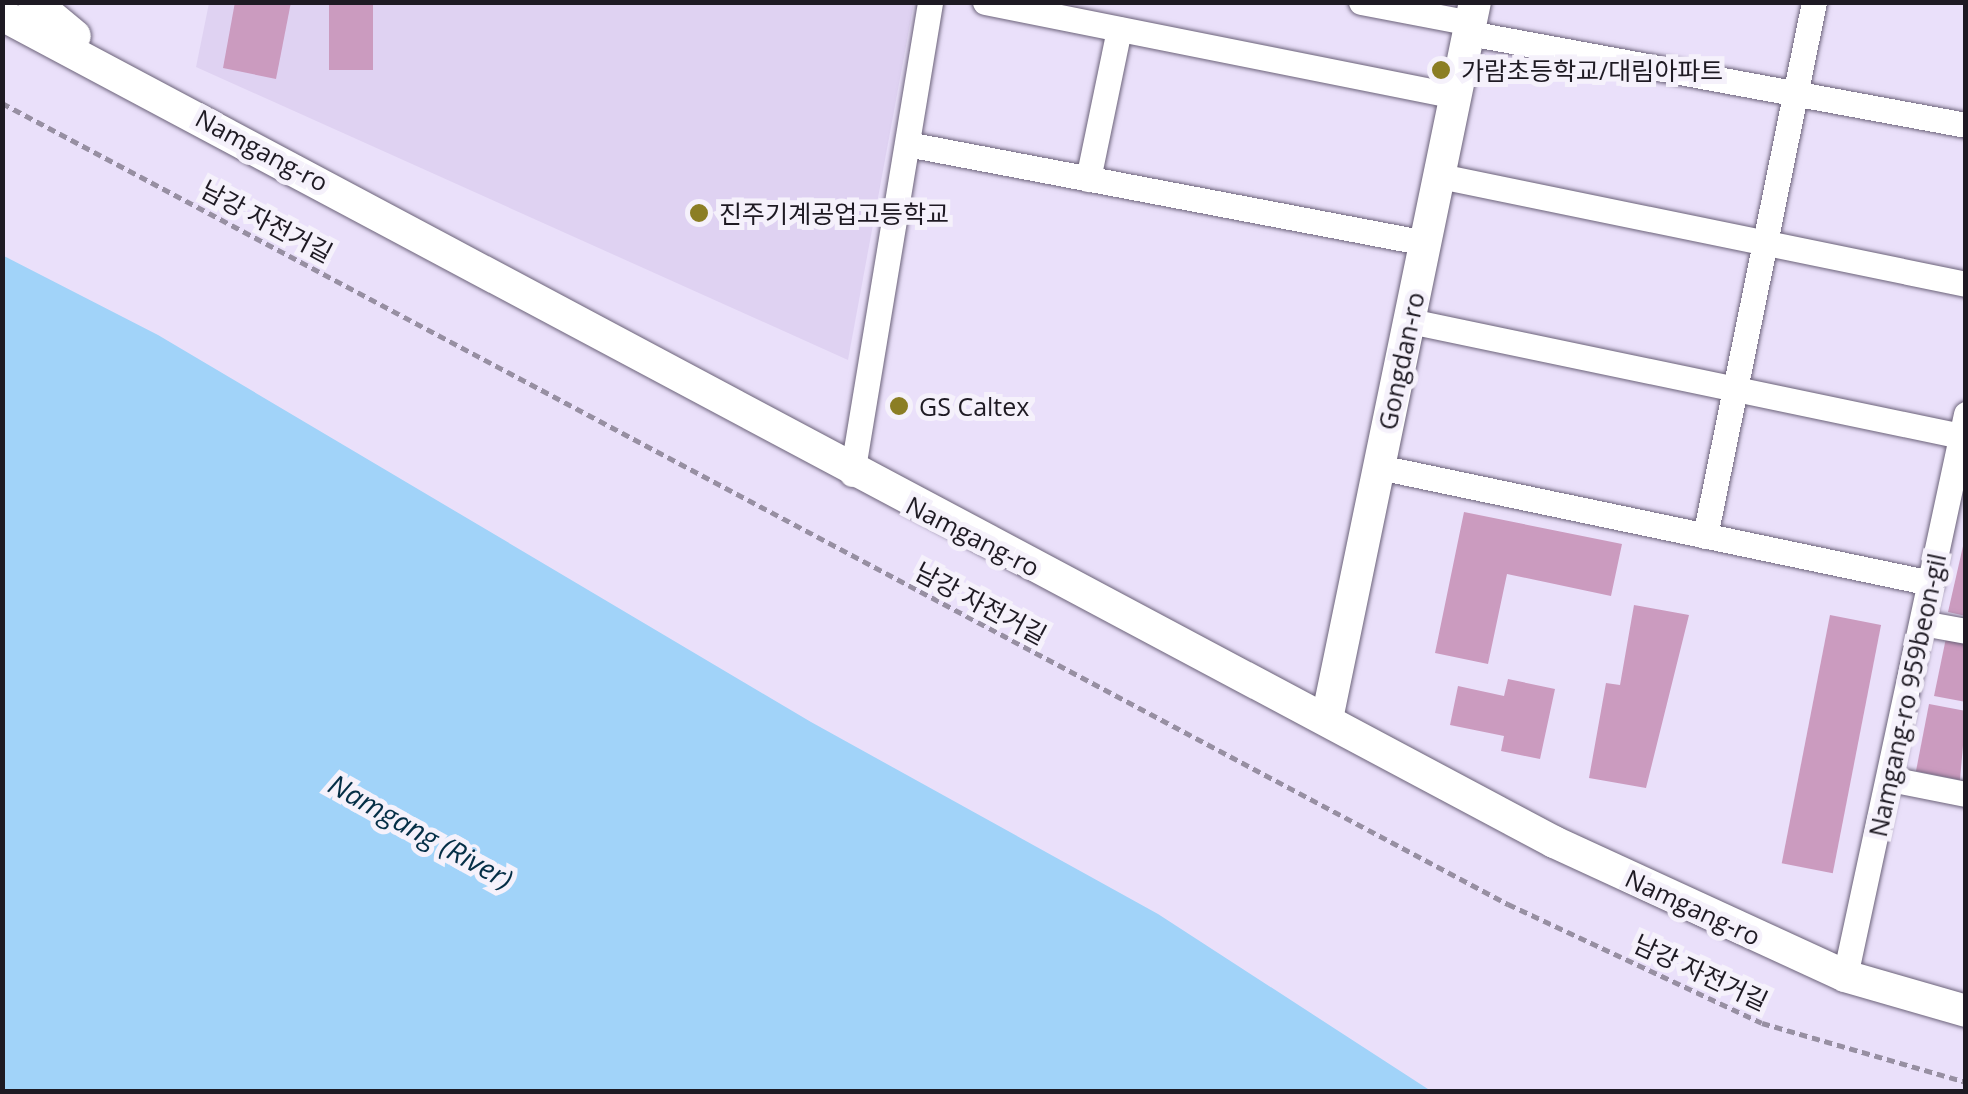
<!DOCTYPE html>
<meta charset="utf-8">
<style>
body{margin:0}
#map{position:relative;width:1968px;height:1094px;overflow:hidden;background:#eae0fa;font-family:"Open Sans","Noto Sans KR",sans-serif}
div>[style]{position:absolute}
.built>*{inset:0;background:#dfd2f2}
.water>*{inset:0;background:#a1d3f9}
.building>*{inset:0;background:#cb9bbf;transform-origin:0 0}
.path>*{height:5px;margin-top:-2.5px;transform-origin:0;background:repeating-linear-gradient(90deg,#978fa2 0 8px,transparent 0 13px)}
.roads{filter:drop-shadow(0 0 2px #6b6279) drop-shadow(0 0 2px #6b6279)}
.minor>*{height:25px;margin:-12.5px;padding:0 12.5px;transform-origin:12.5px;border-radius:12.5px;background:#fff}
.tertiary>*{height:32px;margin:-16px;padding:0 16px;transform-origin:16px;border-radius:16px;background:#fff}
.dots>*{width:28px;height:28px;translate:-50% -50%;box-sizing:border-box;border:5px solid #f5f1fb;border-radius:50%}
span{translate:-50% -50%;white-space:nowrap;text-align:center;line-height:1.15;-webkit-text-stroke:10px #f5f1fb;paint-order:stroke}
.poi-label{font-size:25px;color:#1e1a23}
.left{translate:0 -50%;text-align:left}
.street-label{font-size:25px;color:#1e1a23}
.water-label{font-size:28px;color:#042e46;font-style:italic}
.frame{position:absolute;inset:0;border:5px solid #1e1a23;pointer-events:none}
</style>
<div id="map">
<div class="built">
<div style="clip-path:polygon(209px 3px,914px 3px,848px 360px,196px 67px)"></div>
</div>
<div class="water">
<div style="clip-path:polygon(2px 255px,158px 335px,811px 722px,1158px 914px,1431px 1091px,3px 1091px)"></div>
</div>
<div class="building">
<div style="clip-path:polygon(235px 2px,291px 2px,276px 79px,223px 68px)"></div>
<div style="left:329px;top:2px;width:44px;height:68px"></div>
<div style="clip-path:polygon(1464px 512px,1622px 544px,1611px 596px,1507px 574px,1488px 664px,1435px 653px)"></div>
<div style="clip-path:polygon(1966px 533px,1966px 616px,1948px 612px)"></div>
<div style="clip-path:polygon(1634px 605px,1689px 615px,1646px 788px,1589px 778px,1606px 683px,1620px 685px)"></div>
<div style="left:1830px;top:615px;width:52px;height:253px;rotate:11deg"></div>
<div style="clip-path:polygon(1946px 638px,1966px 642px,1966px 702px,1934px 696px)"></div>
<div style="clip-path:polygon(1508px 679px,1555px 689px,1540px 759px,1501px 751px,1504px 736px,1450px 725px,1458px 686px,1504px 696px)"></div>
<div style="clip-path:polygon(1929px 704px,1966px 711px,1960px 780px,1916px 771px)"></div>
</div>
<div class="path">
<div style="left:2px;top:103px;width:1706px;rotate:28.01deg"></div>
<div style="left:1508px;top:904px;width:280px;rotate:25.1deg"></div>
<div style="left:1762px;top:1023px;width:212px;rotate:16.1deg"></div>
</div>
<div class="roads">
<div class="minor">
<div style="left:985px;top:2px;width:480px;rotate:11.3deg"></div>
<div style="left:1361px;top:2px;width:112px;rotate:10.8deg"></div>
<div style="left:1469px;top:33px;width:505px;rotate:10.49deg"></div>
<div style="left:907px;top:144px;width:528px;rotate:10.8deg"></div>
<div style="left:1440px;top:176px;width:537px;rotate:11.6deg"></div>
<div style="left:1088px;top:179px;width:153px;rotate:-78.3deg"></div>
<div style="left:1410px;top:321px;width:563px;rotate:11.79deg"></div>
<div style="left:1379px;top:467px;width:564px;rotate:11.87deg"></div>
<div style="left:852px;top:474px;width:478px;rotate:-80.6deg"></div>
<div style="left:1705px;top:536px;width:545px;rotate:-78.46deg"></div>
<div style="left:1922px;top:623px;width:45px;rotate:10.3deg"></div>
<div style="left:1890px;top:779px;width:77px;rotate:11.2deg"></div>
<div style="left:1845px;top:976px;width:575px;rotate:-77.85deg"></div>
</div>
<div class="tertiary">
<div style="left:34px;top:2px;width:53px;rotate:39.7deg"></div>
<div style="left:2px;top:15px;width:1759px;rotate:28.05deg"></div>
<div style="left:1554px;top:842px;width:320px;rotate:24.7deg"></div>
<div style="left:1845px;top:976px;width:126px;rotate:16.1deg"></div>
<div style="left:1327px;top:719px;width:732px;rotate:-78.34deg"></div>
</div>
</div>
<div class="dots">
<div style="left:1441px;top:70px;background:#8b7e24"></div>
<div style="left:699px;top:213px;background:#8b7e24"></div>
<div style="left:899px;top:406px;background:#8b7e24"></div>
</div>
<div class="poi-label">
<span class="left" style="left:1461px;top:70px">가람초등학교/대림아파트</span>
<span class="left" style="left:719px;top:213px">진주기계공업고등학교</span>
<span class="left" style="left:919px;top:406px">GS Caltex</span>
</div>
<div class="street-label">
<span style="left:262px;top:150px;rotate:28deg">Namgang-ro</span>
<span style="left:267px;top:221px;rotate:28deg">남강 자전거길</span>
<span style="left:1401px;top:361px;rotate:-78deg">Gongdan-ro</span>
<span style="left:973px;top:536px;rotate:27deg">Namgang-ro</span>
<span style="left:981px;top:603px;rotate:28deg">남강 자전거길</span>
<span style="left:1907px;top:695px;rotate:-78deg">Namgang-ro 959beon-gil</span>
<span style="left:1693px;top:907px;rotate:25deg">Namgang-ro</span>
<span style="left:1701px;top:972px;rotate:25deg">남강 자전거길</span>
</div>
<div class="water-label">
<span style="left:421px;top:831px;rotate:29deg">Namgang (River)</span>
</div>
<div class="frame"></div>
</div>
